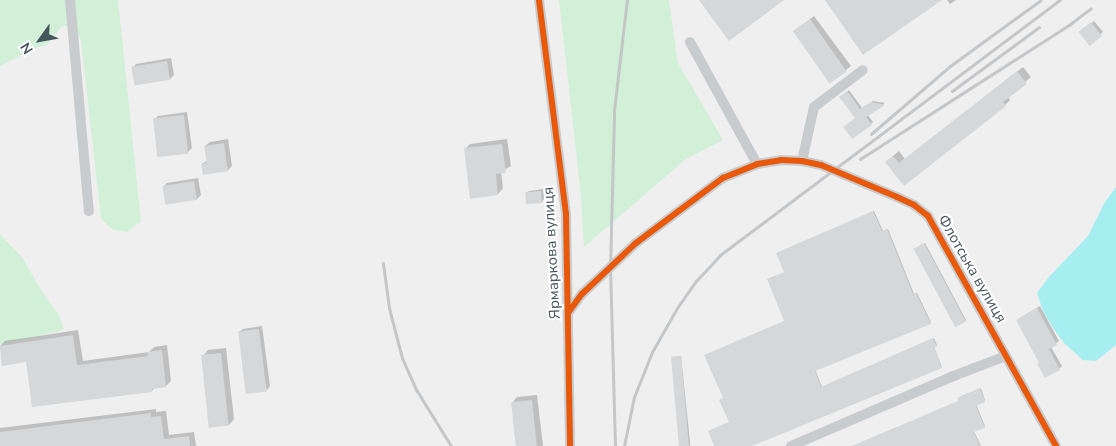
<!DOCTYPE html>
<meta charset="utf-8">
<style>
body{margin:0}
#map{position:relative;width:1116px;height:446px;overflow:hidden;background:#f0efef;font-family:"Nunito Sans",sans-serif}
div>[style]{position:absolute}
.green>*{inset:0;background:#d2f0d8}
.water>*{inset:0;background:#a6eeef}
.shadow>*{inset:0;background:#0003;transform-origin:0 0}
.building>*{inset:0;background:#d6d7d8;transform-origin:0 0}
.minor>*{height:10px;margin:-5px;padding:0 5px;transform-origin:5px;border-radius:5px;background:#c8ccce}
.rail>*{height:3px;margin:-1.5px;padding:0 1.5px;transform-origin:1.5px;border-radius:1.5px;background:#c4c6c8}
.cycleway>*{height:6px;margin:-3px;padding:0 3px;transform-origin:3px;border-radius:3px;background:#e8590c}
span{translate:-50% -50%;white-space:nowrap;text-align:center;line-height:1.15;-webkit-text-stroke:4px #fff;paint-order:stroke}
.street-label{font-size:15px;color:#45565c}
.north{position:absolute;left:15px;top:15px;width:50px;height:50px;-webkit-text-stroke:4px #fff;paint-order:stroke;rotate:238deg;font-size:14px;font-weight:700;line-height:20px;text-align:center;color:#45565c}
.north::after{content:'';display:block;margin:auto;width:18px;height:22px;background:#45565c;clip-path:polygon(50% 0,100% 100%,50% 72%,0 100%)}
</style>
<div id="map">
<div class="green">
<div style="clip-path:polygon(0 0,118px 0,141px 221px,127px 232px,113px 230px,101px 219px,81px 40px,71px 26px,62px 26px,47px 45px,35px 48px,0 66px)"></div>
<div style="clip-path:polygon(559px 0,669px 0,678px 63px,723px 140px,686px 159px,584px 247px,580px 187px)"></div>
<div style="clip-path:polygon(0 234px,22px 257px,43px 293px,59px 315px,64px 329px,60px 331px,0 344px)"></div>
</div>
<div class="water">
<div style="clip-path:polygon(1116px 187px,1116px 345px,1096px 361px,1083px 360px,1064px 343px,1053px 328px,1043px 311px,1037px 293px,1048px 278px,1088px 236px,1105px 202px)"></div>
</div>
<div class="shadow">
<div style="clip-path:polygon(947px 0,956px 0,950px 4px)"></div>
<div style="clip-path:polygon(814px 16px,851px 66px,831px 82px,798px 28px)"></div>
<div style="clip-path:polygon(1094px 21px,1103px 32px,1090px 43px,1083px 30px)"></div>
<div style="clip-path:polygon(171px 58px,174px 75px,170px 79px,132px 68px,136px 64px)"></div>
<div style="clip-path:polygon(1023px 67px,1031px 77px,1008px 97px,1010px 100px,1005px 105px,905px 184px,892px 157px,899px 151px,905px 159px)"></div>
<div style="clip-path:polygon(849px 90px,862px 108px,873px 101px,885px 103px,868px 115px,873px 122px,853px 138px,857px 118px,841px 97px)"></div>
<div style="clip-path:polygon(187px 112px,192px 148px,188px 152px,154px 120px,158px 116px)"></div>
<div style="clip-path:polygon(228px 139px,232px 166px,228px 170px,202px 164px,208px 160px,205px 146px,210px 142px)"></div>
<div style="clip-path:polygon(507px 139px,511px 166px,501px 172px,503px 188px,498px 194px,465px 149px,470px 144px)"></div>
<div style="clip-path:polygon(198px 178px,201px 195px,197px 199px,166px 204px,163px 187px,167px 183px)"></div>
<div style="clip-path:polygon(543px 189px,544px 199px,542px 202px,526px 193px,529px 191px)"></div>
<div style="clip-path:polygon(874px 211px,883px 231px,888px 229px,914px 294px,917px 293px,931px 322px,815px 369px,822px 387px,934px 338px,937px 345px,934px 347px,942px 367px,749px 446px,715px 446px,730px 422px,724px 398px,786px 321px,785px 272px,778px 253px)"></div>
<div style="clip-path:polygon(925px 243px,966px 320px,965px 321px,916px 248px)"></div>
<div style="clip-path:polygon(1040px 306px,1059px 341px,1051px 347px,1062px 366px,1059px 369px,1041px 362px,1020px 318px)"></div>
<div style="clip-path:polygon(262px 326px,270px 386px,267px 390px,239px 332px,243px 329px)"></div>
<div style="clip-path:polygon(78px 330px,83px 361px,149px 352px,154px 347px,167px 345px,171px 381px,166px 386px,155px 387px,152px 391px,28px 360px,3px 364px,0 346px,5px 341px)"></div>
<div style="clip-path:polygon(226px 348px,234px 419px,229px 425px,211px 427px,203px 356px,208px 350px)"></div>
<div style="left:681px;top:356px;width:90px;height:9px;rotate:84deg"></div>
<div style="clip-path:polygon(981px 388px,985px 400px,976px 404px,985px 426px,974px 431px,981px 446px,853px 446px,960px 401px,959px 397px)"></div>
<div style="clip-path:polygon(537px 395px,543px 446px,517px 446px,512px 403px,517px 397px)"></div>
<div style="clip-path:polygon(156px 409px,156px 412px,166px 411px,169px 435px,194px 432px,196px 446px,0 446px,0 428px)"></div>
</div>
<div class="building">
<div style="clip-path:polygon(699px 0,784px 0,729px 41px)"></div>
<div style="clip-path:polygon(825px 0,942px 0,863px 55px)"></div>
<div style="left:810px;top:19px;width:64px;height:21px;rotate:55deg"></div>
<div style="left:1091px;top:22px;width:18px;height:16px;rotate:52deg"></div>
<div style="left:167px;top:61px;width:19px;height:36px;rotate:81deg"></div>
<div style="clip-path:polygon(1017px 71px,1027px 84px,1003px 102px,1006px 106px,904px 186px,885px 162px,893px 156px,899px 163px)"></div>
<div style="clip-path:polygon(847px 91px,860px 109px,871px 102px,885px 105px,866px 117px,872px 125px,852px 139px,843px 127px,855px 118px,839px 97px)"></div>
<div style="left:184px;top:115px;width:39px;height:31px;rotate:84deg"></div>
<div style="clip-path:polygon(224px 143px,228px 171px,203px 175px,201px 164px,207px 163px,204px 146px)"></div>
<div style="clip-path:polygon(502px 144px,506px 173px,496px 174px,498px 195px,470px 199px,464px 148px)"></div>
<div style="left:194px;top:181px;width:19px;height:32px;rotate:81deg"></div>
<div style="left:541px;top:191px;width:12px;height:16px;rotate:85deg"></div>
<div style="clip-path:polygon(873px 211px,882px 231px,887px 229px,913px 294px,916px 293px,931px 324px,815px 371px,821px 387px,933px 338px,937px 347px,934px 348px,942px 368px,752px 446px,714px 446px,708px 431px,729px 422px,719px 400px,723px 398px,704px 355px,784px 321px,767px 279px,784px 272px,776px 253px)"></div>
<div style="left:924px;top:243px;width:89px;height:12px;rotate:62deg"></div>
<div style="clip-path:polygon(1037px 308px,1057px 345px,1049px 349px,1060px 370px,1045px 378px,1037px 364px,1039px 363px,1016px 320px)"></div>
<div style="left:259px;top:329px;width:63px;height:21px;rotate:83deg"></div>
<div style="clip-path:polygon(73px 335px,77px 365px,148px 356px,147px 352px,162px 350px,166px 387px,152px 389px,152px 392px,32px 407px,26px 362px,2px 366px,0 346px)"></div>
<div style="left:221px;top:353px;width:73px;height:20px;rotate:84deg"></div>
<div style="left:681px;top:356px;width:90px;height:10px;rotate:85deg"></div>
<div style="clip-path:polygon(980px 388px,985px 402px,976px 406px,985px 428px,974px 432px,980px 446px,852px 446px,958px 401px,957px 398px)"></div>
<div style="left:532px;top:400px;width:46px;height:21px;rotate:84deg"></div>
<div style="clip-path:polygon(151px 413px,151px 417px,161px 416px,164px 439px,189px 436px,190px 446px,0 446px,0 432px)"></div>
</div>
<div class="minor">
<div style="left:70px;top:0;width:212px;rotate:84.9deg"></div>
<div style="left:539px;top:0;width:216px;rotate:82.8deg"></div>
<div style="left:566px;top:214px;width:232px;rotate:89deg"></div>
<div style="left:690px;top:42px;width:139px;rotate:61.2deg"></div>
<div style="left:802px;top:161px;width:55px;rotate:-77.5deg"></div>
<div style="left:814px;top:107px;width:61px;rotate:-37.1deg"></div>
<div style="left:568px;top:313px;width:24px;rotate:-54deg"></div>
<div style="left:582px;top:294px;width:74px;rotate:-43.4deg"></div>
<div style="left:636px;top:243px;width:109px;rotate:-36.8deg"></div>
<div style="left:723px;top:178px;width:37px;rotate:-22deg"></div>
<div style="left:757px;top:164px;width:24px;rotate:-9deg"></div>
<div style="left:781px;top:160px;width:21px;rotate:3deg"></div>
<div style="left:802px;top:161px;width:19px;rotate:12deg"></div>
<div style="left:821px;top:165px;width:82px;rotate:22.8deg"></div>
<div style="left:897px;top:197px;width:19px;rotate:25deg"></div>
<div style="left:914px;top:205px;width:18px;rotate:38deg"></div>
<div style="left:928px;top:216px;width:263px;rotate:60.9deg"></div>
<div style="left:791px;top:446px;width:174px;rotate:-23.3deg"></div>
<div style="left:951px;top:377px;width:59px;rotate:-20.9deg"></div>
</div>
<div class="rail">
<div style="left:952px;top:91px;width:108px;rotate:-36.3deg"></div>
<div style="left:871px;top:134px;width:104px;rotate:-40.7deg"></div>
<div style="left:950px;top:66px;width:112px;rotate:-36deg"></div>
<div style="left:860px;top:159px;width:250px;rotate:-32.7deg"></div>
<div style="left:1070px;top:24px;width:26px;rotate:-37deg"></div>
<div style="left:383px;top:263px;width:45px;rotate:82.4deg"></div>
<div style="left:389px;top:308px;width:52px;rotate:75.4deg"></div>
<div style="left:402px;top:358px;width:36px;rotate:66deg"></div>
<div style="left:417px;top:391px;width:65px;rotate:58.3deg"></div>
<div style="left:615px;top:446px;width:178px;rotate:-91.6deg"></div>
<div style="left:610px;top:268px;width:158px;rotate:-88.5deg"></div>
<div style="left:614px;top:110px;width:111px;rotate:-83.3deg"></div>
<div style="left:624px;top:446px;width:50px;rotate:-78.5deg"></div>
<div style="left:634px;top:397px;width:48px;rotate:-68.2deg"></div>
<div style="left:652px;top:352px;width:51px;rotate:-60.4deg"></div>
<div style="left:677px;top:308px;width:33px;rotate:-55deg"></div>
<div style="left:696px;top:281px;width:35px;rotate:-47deg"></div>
<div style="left:720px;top:255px;width:425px;rotate:-36.9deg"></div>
</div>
<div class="cycleway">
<div style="left:539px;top:0;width:216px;rotate:82.8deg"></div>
<div style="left:566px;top:214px;width:232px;rotate:89deg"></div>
<div style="left:568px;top:313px;width:24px;rotate:-54deg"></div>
<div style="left:582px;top:294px;width:74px;rotate:-43.4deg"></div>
<div style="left:636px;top:243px;width:109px;rotate:-36.8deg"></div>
<div style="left:723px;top:178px;width:37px;rotate:-22deg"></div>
<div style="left:757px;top:164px;width:24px;rotate:-9deg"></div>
<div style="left:781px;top:160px;width:21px;rotate:3deg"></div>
<div style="left:802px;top:161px;width:19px;rotate:12deg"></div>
<div style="left:821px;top:165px;width:82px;rotate:22.8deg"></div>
<div style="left:897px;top:197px;width:19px;rotate:25deg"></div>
<div style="left:914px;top:205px;width:18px;rotate:38deg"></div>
<div style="left:928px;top:216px;width:263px;rotate:60.9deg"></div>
</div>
<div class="street-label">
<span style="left:552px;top:253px;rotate:-93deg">Ярмаркова вулиця</span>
<span style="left:972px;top:269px;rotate:60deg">Флотська вулиця</span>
</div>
<div class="north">N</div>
</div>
